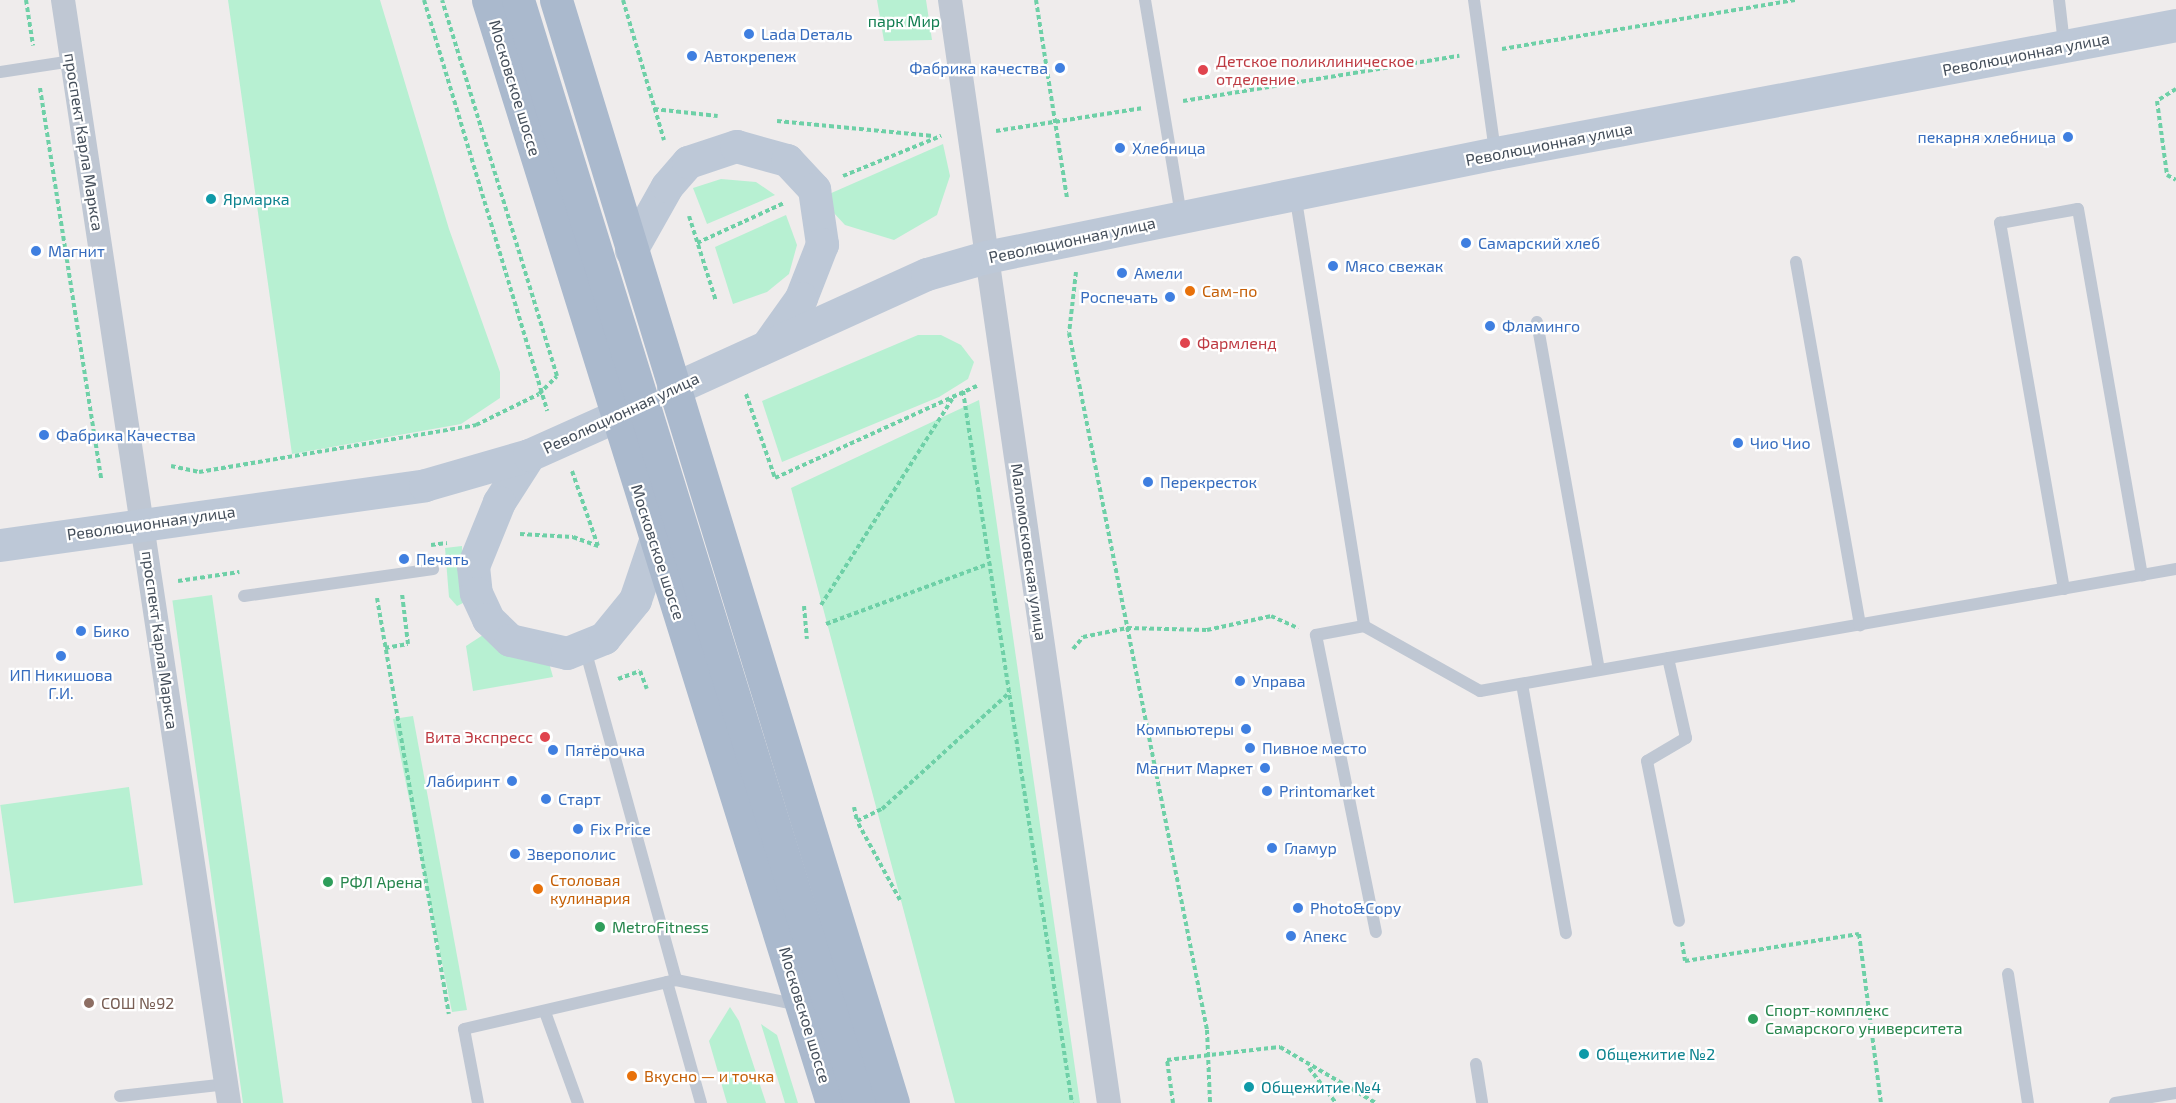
<!DOCTYPE html>
<meta charset="utf-8">
<style>
body{margin:0}
#map{position:relative;width:2176px;height:1103px;overflow:hidden;background:#efecec;font-family:"Exo 2",sans-serif}
div>[style]{position:absolute}
.green>*{inset:0;background:#b7f0d2;transform-origin:0 0}
.path>*{height:4px;margin-top:-2px;transform-origin:0;background:repeating-linear-gradient(90deg,#6ed0a7 0 4.5px,transparent 0 7.5px)}
.service>*{height:12px;margin:-6px;padding:0 6px;transform-origin:6px;border-radius:6px;background:#bfc7d3}
.minor>*{height:24px;margin:-12px;padding:0 12px;transform-origin:12px;border-radius:12px;background:#bfc7d3}
.secondary>*{height:33px;margin:-16.5px;padding:0 16.5px;transform-origin:16.5px;border-radius:16.5px;background:#bdc8d7}
.primary>*{height:33px;margin:-16.5px;padding:0 16.5px;transform-origin:16.5px;border-radius:16.5px;background:#aab9cd}
.dots>*{width:16px;height:16px;translate:-50% -50%;box-sizing:border-box;border:3px solid #fff;border-radius:50%}
span{translate:-50% -50%;white-space:nowrap;text-align:center;line-height:1.15;-webkit-text-stroke:4.5px #fff;paint-order:stroke}
.park-label{font-size:16px;color:#127e51}
.shop-label{font-size:16px;color:#366cbe}
.left{translate:0 -50%;text-align:left}
.right{translate:-100% -50%;text-align:right}
.street-label{font-size:16px;color:#444e5a}
.health-label{font-size:16px;color:#be3a42}
.culture-label{font-size:16px;color:#0d838f}
.food-label{font-size:16px;color:#c56008}
.leisure-label{font-size:16px;color:#27864d}
.education-label{font-size:16px;color:#785e54}
</style>
<div id="map">
<div class="green">
<div style="clip-path:polygon(228px 0,380px 0,449px 229px,500px 372px,500px 398px,461px 424px,292px 454px)"></div>
<div style="clip-path:polygon(877px 0,926px 0,932px 40px,884px 41px)"></div>
<div style="clip-path:polygon(943px 144px,950px 176px,937px 215px,894px 240px,845px 225px,820px 198px)"></div>
<div style="clip-path:polygon(721px 179px,756px 182px,775px 195px,707px 224px,693px 188px)"></div>
<div style="clip-path:polygon(786px 215px,797px 245px,789px 274px,767px 292px,733px 304px,715px 247px)"></div>
<div style="clip-path:polygon(918px 335px,941px 335px,961px 345px,974px 362px,968px 379px,939px 397px,782px 462px,762px 401px)"></div>
<div style="clip-path:polygon(979px 400px,1080px 1103px,955px 1103px,791px 488px)"></div>
<div style="clip-path:polygon(462px 546px,463px 603px,457px 606px,449px 597px,445px 548px)"></div>
<div style="left:212px;top:595px;width:513px;height:40px;rotate:82deg"></div>
<div style="clip-path:polygon(486px 633px,549px 663px,553px 677px,473px 691px,466px 646px)"></div>
<div style="clip-path:polygon(413px 716px,467px 1010px,452px 1012px,393px 719px)"></div>
<div style="left:129px;top:787px;width:99px;height:130px;rotate:82deg"></div>
<div style="clip-path:polygon(730px 1007px,739px 1021px,766px 1103px,727px 1103px,709px 1041px)"></div>
<div style="clip-path:polygon(761px 1024px,777px 1035px,798px 1103px,785px 1103px)"></div>
</div>
<div class="path">
<div style="left:26px;top:0;width:46px;rotate:81.2deg"></div>
<div style="left:424px;top:0;width:429px;rotate:73.3deg"></div>
<div style="left:623px;top:0;width:146px;rotate:73.7deg"></div>
<div style="left:1036px;top:0;width:200px;rotate:81.1deg"></div>
<div style="left:1502px;top:49px;width:297px;rotate:-9.5deg"></div>
<div style="left:40px;top:88px;width:396px;rotate:81.1deg"></div>
<div style="left:2176px;top:89px;width:22px;rotate:148deg"></div>
<div style="left:2157px;top:101px;width:75px;rotate:82.3deg"></div>
<div style="left:2167px;top:175px;width:10px;rotate:29deg"></div>
<div style="left:1183px;top:101px;width:280px;rotate:-9.3deg"></div>
<div style="left:654px;top:109px;width:64px;rotate:6.2deg"></div>
<div style="left:777px;top:121px;width:157px;rotate:5.5deg"></div>
<div style="left:996px;top:131px;width:149px;rotate:-8.9deg"></div>
<div style="left:843px;top:176px;width:106px;rotate:-22.2deg"></div>
<div style="left:689px;top:216px;width:89px;rotate:72.4deg"></div>
<div style="left:697px;top:243px;width:96px;rotate:-24.7deg"></div>
<div style="left:1076px;top:272px;width:61px;rotate:96.5deg"></div>
<div style="left:1069px;top:333px;width:711px;rotate:78.8deg"></div>
<div style="left:1207px;top:1030px;width:73px;rotate:87.6deg"></div>
<div style="left:963px;top:391px;width:720px;rotate:81.3deg"></div>
<div style="left:746px;top:394px;width:89px;rotate:71deg"></div>
<div style="left:775px;top:478px;width:222px;rotate:-24.5deg"></div>
<div style="left:171px;top:466px;width:29px;rotate:12deg"></div>
<div style="left:199px;top:472px;width:281px;rotate:-9.6deg"></div>
<div style="left:476px;top:425px;width:70px;rotate:-26.2deg"></div>
<div style="left:539px;top:394px;width:25px;rotate:-45deg"></div>
<div style="left:557px;top:376px;width:393px;rotate:-107deg"></div>
<div style="left:572px;top:471px;width:79px;rotate:70.9deg"></div>
<div style="left:520px;top:534px;width:53px;rotate:3.2deg"></div>
<div style="left:573px;top:537px;width:27px;rotate:20deg"></div>
<div style="left:431px;top:545px;width:16px;rotate:-7deg"></div>
<div style="left:178px;top:581px;width:62px;rotate:-8.4deg"></div>
<div style="left:377px;top:598px;width:422px;rotate:80.2deg"></div>
<div style="left:821px;top:605px;width:249px;rotate:-57.5deg"></div>
<div style="left:804px;top:606px;width:33px;rotate:85deg"></div>
<div style="left:826px;top:624px;width:176px;rotate:-20.3deg"></div>
<div style="left:385px;top:648px;width:23px;rotate:-10deg"></div>
<div style="left:408px;top:644px;width:50px;rotate:-96.8deg"></div>
<div style="left:1073px;top:649px;width:16px;rotate:-50deg"></div>
<div style="left:1083px;top:637px;width:45px;rotate:-11.6deg"></div>
<div style="left:1127px;top:628px;width:80px;rotate:1.4deg"></div>
<div style="left:1207px;top:630px;width:66px;rotate:-12.3deg"></div>
<div style="left:1271px;top:616px;width:30px;rotate:24deg"></div>
<div style="left:618px;top:679px;width:23px;rotate:-20deg"></div>
<div style="left:640px;top:671px;width:19px;rotate:69deg"></div>
<div style="left:854px;top:807px;width:14px;rotate:78deg"></div>
<div style="left:900px;top:900px;width:90px;rotate:-118.6deg"></div>
<div style="left:857px;top:821px;width:28px;rotate:-26deg"></div>
<div style="left:882px;top:809px;width:173px;rotate:-42.4deg"></div>
<div style="left:1682px;top:942px;width:19px;rotate:81deg"></div>
<div style="left:1685px;top:961px;width:176px;rotate:-8.8deg"></div>
<div style="left:1859px;top:934px;width:170px;rotate:82.6deg"></div>
<div style="left:1309px;top:1068px;width:44px;rotate:52.4deg"></div>
<div style="left:1173px;top:1103px;width:43px;rotate:-97.9deg"></div>
<div style="left:1167px;top:1060px;width:114px;rotate:-6.6deg"></div>
<div style="left:1280px;top:1047px;width:111px;rotate:30.3deg"></div>
</div>
<div class="service">
<div style="left:1145px;top:0;width:219px;rotate:80.5deg"></div>
<div style="left:1474px;top:0;width:153px;rotate:82.1deg"></div>
<div style="left:2059px;top:0;width:44px;rotate:83.5deg"></div>
<div style="left:0;top:72px;width:73px;rotate:-8.7deg"></div>
<div style="left:1295px;top:194px;width:437px;rotate:80.9deg"></div>
<div style="left:1364px;top:626px;width:133px;rotate:29.3deg"></div>
<div style="left:1480px;top:691px;width:707px;rotate:-9.94deg"></div>
<div style="left:1796px;top:262px;width:369px;rotate:80deg"></div>
<div style="left:1537px;top:322px;width:353px;rotate:79.9deg"></div>
<div style="left:2064px;top:589px;width:372px;rotate:-99.9deg"></div>
<div style="left:2000px;top:223px;width:79px;rotate:-10.2deg"></div>
<div style="left:2078px;top:209px;width:372px;rotate:80.1deg"></div>
<div style="left:244px;top:596px;width:191px;rotate:-8.1deg"></div>
<div style="left:1364px;top:626px;width:49px;rotate:169.4deg"></div>
<div style="left:1316px;top:635px;width:303px;rotate:78.6deg"></div>
<div style="left:585px;top:649px;width:343px;rotate:74.6deg"></div>
<div style="left:1668px;top:658px;width:82px;rotate:77.3deg"></div>
<div style="left:1686px;top:738px;width:45px;rotate:149.5deg"></div>
<div style="left:1647px;top:761px;width:163px;rotate:78.7deg"></div>
<div style="left:1522px;top:684px;width:253px;rotate:80deg"></div>
<div style="left:2008px;top:974px;width:131px;rotate:81.2deg"></div>
<div style="left:667px;top:982px;width:126px;rotate:74.3deg"></div>
<div style="left:545px;top:1012px;width:97px;rotate:70.1deg"></div>
<div style="left:1476px;top:1064px;width:39px;rotate:81deg"></div>
<div style="left:120px;top:1096px;width:108px;rotate:-6.4deg"></div>
<div style="left:478px;top:1103px;width:75px;rotate:-100.7deg"></div>
<div style="left:464px;top:1029px;width:218px;rotate:-13deg"></div>
<div style="left:676px;top:980px;width:126px;rotate:11.5deg"></div>
<div style="left:2115px;top:1103px;width:62px;rotate:-9.3deg"></div>
</div>
<div class="minor">
<div style="left:63px;top:0;width:1115px;rotate:81.44deg"></div>
<div style="left:950px;top:0;width:1114px;rotate:81.8deg"></div>
</div>
<div class="secondary">
<div style="left:631px;top:250px;width:73px;rotate:-60.6deg"></div>
<div style="left:667px;top:186px;width:32px;rotate:-49deg"></div>
<div style="left:688px;top:162px;width:51px;rotate:-18.4deg"></div>
<div style="left:736px;top:146px;width:53px;rotate:15.4deg"></div>
<div style="left:787px;top:160px;width:40px;rotate:47deg"></div>
<div style="left:814px;top:189px;width:56px;rotate:81.7deg"></div>
<div style="left:822px;top:244px;width:58px;rotate:111.3deg"></div>
<div style="left:801px;top:298px;width:55px;rotate:125.4deg"></div>
<div style="left:673px;top:389px;width:279px;rotate:-24.4deg"></div>
<div style="left:927px;top:274px;width:61px;rotate:-16.1deg"></div>
<div style="left:986px;top:257px;width:520px;rotate:-11.53deg"></div>
<div style="left:1496px;top:153px;width:692px;rotate:-10.66deg"></div>
<div style="left:529px;top:455px;width:56px;rotate:122.6deg"></div>
<div style="left:499px;top:502px;width:69px;rotate:112.1deg"></div>
<div style="left:473px;top:566px;width:27px;rotate:84deg"></div>
<div style="left:476px;top:593px;width:29px;rotate:65deg"></div>
<div style="left:488px;top:619px;width:30px;rotate:44deg"></div>
<div style="left:510px;top:640px;width:58px;rotate:12.8deg"></div>
<div style="left:567px;top:653px;width:40px;rotate:-22deg"></div>
<div style="left:604px;top:638px;width:49px;rotate:-50.8deg"></div>
<div style="left:635px;top:600px;width:62px;rotate:-71.3deg"></div>
<div style="left:0;top:545px;width:429px;rotate:-8deg"></div>
<div style="left:425px;top:485px;width:108px;rotate:-16.1deg"></div>
<div style="left:529px;top:455px;width:93px;rotate:-24.1deg"></div>
</div>
<div class="primary">
<div style="left:488px;top:0;width:1155px;rotate:72.68deg"></div>
<div style="left:518px;top:0;width:1155px;rotate:72.77deg"></div>
<div style="left:556px;top:0;width:1153px;rotate:73.01deg"></div>
</div>
<div class="dots">
<div style="left:749px;top:34px;background:#3f7fe0"></div>
<div style="left:692px;top:56px;background:#3f7fe0"></div>
<div style="left:1060px;top:68px;background:#3f7fe0"></div>
<div style="left:1203px;top:70px;background:#e0444e"></div>
<div style="left:2068px;top:137px;background:#3f7fe0"></div>
<div style="left:1120px;top:148px;background:#3f7fe0"></div>
<div style="left:211px;top:199px;background:#0f9aa8"></div>
<div style="left:1466px;top:243px;background:#3f7fe0"></div>
<div style="left:36px;top:251px;background:#3f7fe0"></div>
<div style="left:1333px;top:266px;background:#3f7fe0"></div>
<div style="left:1122px;top:273px;background:#3f7fe0"></div>
<div style="left:1190px;top:291px;background:#e8710a"></div>
<div style="left:1170px;top:297px;background:#3f7fe0"></div>
<div style="left:1490px;top:326px;background:#3f7fe0"></div>
<div style="left:1185px;top:343px;background:#e0444e"></div>
<div style="left:44px;top:435px;background:#3f7fe0"></div>
<div style="left:1738px;top:443px;background:#3f7fe0"></div>
<div style="left:1148px;top:482px;background:#3f7fe0"></div>
<div style="left:404px;top:559px;background:#3f7fe0"></div>
<div style="left:81px;top:631px;background:#3f7fe0"></div>
<div style="left:61px;top:656px;background:#3f7fe0"></div>
<div style="left:1240px;top:681px;background:#3f7fe0"></div>
<div style="left:1246px;top:729px;background:#3f7fe0"></div>
<div style="left:545px;top:737px;background:#e0444e"></div>
<div style="left:1250px;top:748px;background:#3f7fe0"></div>
<div style="left:553px;top:750px;background:#3f7fe0"></div>
<div style="left:1265px;top:768px;background:#3f7fe0"></div>
<div style="left:512px;top:781px;background:#3f7fe0"></div>
<div style="left:1267px;top:791px;background:#3f7fe0"></div>
<div style="left:546px;top:799px;background:#3f7fe0"></div>
<div style="left:578px;top:829px;background:#3f7fe0"></div>
<div style="left:1272px;top:848px;background:#3f7fe0"></div>
<div style="left:515px;top:854px;background:#3f7fe0"></div>
<div style="left:328px;top:882px;background:#2e9e5b"></div>
<div style="left:538px;top:889px;background:#e8710a"></div>
<div style="left:1298px;top:908px;background:#3f7fe0"></div>
<div style="left:600px;top:927px;background:#2e9e5b"></div>
<div style="left:1291px;top:936px;background:#3f7fe0"></div>
<div style="left:89px;top:1003px;background:#8d6e63"></div>
<div style="left:1753px;top:1019px;background:#2e9e5b"></div>
<div style="left:1584px;top:1054px;background:#0f9aa8"></div>
<div style="left:632px;top:1076px;background:#e8710a"></div>
<div style="left:1249px;top:1087px;background:#0f9aa8"></div>
</div>
<div class="park-label">
<span style="left:904px;top:21px">парк Мир</span>
</div>
<div class="shop-label">
<span class="left" style="left:761px;top:34px">Lada Dеталь</span>
<span class="left" style="left:704px;top:56px">Автокрепеж</span>
<span class="right" style="left:1048px;top:68px">Фабрика качества</span>
<span class="right" style="left:2056px;top:137px">пекарня хлебница</span>
<span class="left" style="left:1132px;top:148px">Хлебница</span>
<span class="left" style="left:1478px;top:243px">Самарский хлеб</span>
<span class="left" style="left:48px;top:251px">Магнит</span>
<span class="left" style="left:1345px;top:266px">Мясо свежак</span>
<span class="left" style="left:1134px;top:273px">Амели</span>
<span class="right" style="left:1158px;top:297px">Роспечать</span>
<span class="left" style="left:1502px;top:326px">Фламинго</span>
<span class="left" style="left:56px;top:435px">Фабрика Качества</span>
<span class="left" style="left:1750px;top:443px">Чио Чио</span>
<span class="left" style="left:1160px;top:482px">Перекресток</span>
<span class="left" style="left:416px;top:559px">Печать</span>
<span class="left" style="left:93px;top:631px">Бико</span>
<span style="left:61px;top:684px">ИП Никишова<br>Г.И.</span>
<span class="left" style="left:1252px;top:681px">Управа</span>
<span class="right" style="left:1234px;top:729px">Компьютеры</span>
<span class="left" style="left:1262px;top:748px">Пивное место</span>
<span class="left" style="left:565px;top:750px">Пятёрочка</span>
<span class="right" style="left:1253px;top:768px">Магнит Маркет</span>
<span class="right" style="left:500px;top:781px">Лабиринт</span>
<span class="left" style="left:1279px;top:791px">Printomarket</span>
<span class="left" style="left:558px;top:799px">Старт</span>
<span class="left" style="left:590px;top:829px">Fix Price</span>
<span class="left" style="left:1284px;top:848px">Гламур</span>
<span class="left" style="left:527px;top:854px">Зверополис</span>
<span class="left" style="left:1310px;top:908px">Photo&amp;Copy</span>
<span class="left" style="left:1303px;top:936px">Апекс</span>
</div>
<div class="street-label">
<span style="left:2026px;top:54px;rotate:-11deg">Революционная улица</span>
<span style="left:515px;top:88px;rotate:73deg">Московское шоссе</span>
<span style="left:84px;top:142px;rotate:81deg">проспект Карла Маркса</span>
<span style="left:1549px;top:144px;rotate:-11deg">Революционная улица</span>
<span style="left:1072px;top:240px;rotate:-12deg">Революционная улица</span>
<span style="left:621px;top:413px;rotate:-25deg">Революционная улица</span>
<span style="left:151px;top:523px;rotate:-8deg">Революционная улица</span>
<span style="left:658px;top:552px;rotate:72deg">Московское шоссе</span>
<span style="left:1029px;top:552px;rotate:82deg">Маломосковская улица</span>
<span style="left:160px;top:640px;rotate:82deg">проспект Карла Маркса</span>
<span style="left:805px;top:1015px;rotate:73deg">Московское шоссе</span>
</div>
<div class="health-label">
<span class="left" style="left:1216px;top:70px">Детское поликлиническое<br>отделение</span>
<span class="left" style="left:1197px;top:343px">Фармленд</span>
<span class="right" style="left:533px;top:737px">Вита Экспресс</span>
</div>
<div class="culture-label">
<span class="left" style="left:223px;top:199px">Ярмарка</span>
<span class="left" style="left:1596px;top:1054px">Общежитие №2</span>
<span class="left" style="left:1261px;top:1087px">Общежитие №4</span>
</div>
<div class="food-label">
<span class="left" style="left:1202px;top:291px">Сам-по</span>
<span class="left" style="left:550px;top:889px">Столовая<br>кулинария</span>
<span class="left" style="left:644px;top:1076px">Вкусно — и точка</span>
</div>
<div class="leisure-label">
<span class="left" style="left:340px;top:882px">РФЛ Арена</span>
<span class="left" style="left:612px;top:927px">MetroFitness</span>
<span class="left" style="left:1765px;top:1019px">Спорт-комплекс<br>Самарского университета</span>
</div>
<div class="education-label">
<span class="left" style="left:101px;top:1003px">СОШ №92</span>
</div>
</div>
